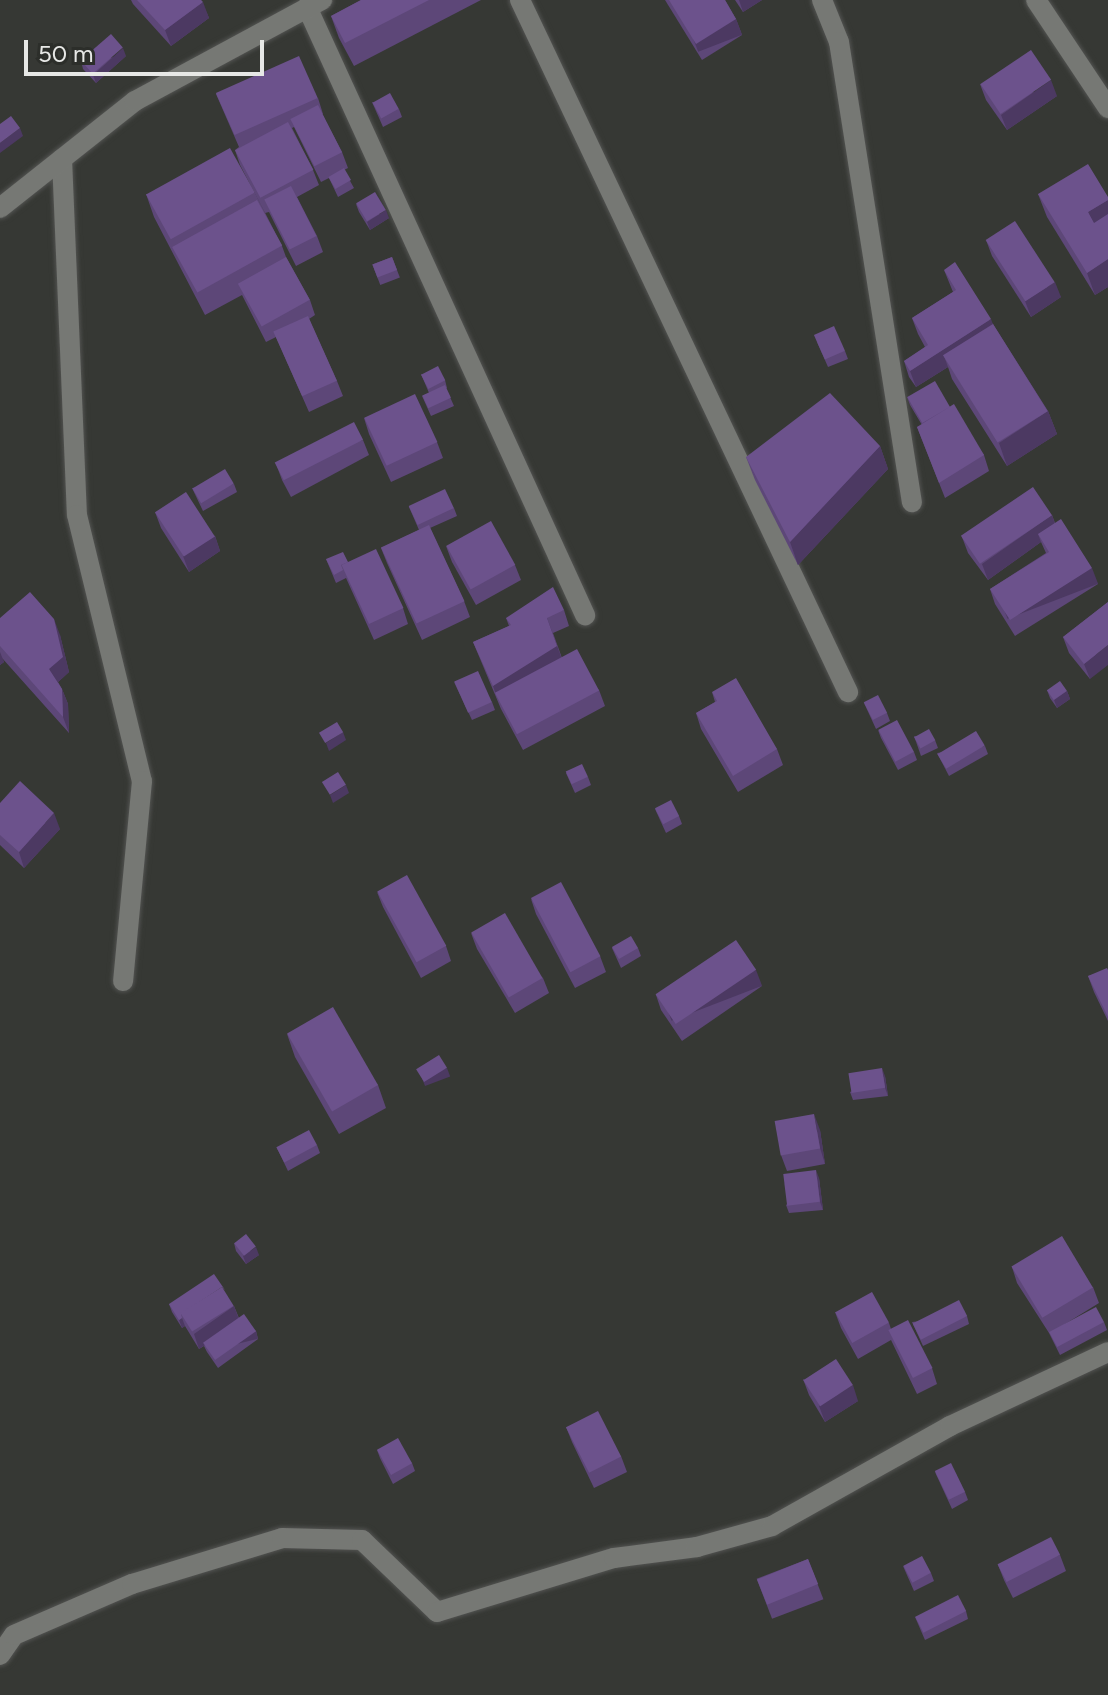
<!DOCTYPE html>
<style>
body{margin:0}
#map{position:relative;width:1108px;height:1695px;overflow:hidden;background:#363834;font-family:Figtree,sans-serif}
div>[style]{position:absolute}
.roads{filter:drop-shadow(0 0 2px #525351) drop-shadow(0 0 2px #525351)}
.minor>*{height:20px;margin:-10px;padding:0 10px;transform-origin:10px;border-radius:10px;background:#767874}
.tertiary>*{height:20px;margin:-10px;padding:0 10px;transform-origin:10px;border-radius:10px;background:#767874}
.wall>*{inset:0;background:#5d4778;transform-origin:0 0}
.shaded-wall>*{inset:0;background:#4c3962;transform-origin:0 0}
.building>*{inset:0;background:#6c528c;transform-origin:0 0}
span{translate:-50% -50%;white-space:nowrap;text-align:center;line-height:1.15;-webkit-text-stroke:6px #2c2e2a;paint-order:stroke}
.scale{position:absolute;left:24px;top:40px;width:240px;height:36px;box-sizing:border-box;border:4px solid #e7e8e6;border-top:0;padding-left:10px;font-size:24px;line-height:28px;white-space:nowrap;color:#e7e8e6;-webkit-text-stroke:6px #2c2e2a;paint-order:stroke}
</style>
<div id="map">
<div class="roads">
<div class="minor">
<div style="left:520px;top:0;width:766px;rotate:64.64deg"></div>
<div style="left:822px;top:0;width:45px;rotate:68deg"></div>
<div style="left:839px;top:42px;width:466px;rotate:81deg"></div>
<div style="left:1036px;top:0;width:130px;rotate:56.3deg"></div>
<div style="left:307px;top:7px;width:669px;rotate:65.43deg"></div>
<div style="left:62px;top:159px;width:356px;rotate:87.6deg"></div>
<div style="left:77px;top:515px;width:274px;rotate:76.3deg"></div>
<div style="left:142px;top:781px;width:201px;rotate:95.4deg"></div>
<div style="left:0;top:1655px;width:24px;rotate:-55deg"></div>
<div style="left:14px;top:1635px;width:129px;rotate:-23.4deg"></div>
<div style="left:132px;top:1584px;width:157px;rotate:-17deg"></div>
<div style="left:282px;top:1538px;width:80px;rotate:1.4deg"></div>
<div style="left:362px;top:1540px;width:104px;rotate:43.8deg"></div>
<div style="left:437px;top:1612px;width:185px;rotate:-17deg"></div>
<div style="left:614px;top:1558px;width:84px;rotate:-7.5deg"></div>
<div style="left:697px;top:1547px;width:78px;rotate:-15.6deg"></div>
<div style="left:772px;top:1526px;width:204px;rotate:-29.3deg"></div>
<div style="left:950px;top:1426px;width:174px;rotate:-25.1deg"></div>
</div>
<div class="tertiary">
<div style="left:0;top:208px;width:172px;rotate:-38.4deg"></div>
<div style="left:135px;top:101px;width:213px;rotate:-28.4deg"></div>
</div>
</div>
<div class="wall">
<div style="clip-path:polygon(131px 0,201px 0,209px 18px,171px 46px,133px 4px)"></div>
<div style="clip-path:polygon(361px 0,481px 0,354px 66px,339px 38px,331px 16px)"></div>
<div style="clip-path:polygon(665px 0,725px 0,736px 19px,742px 35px,702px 60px)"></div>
<div style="clip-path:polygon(735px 0,762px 0,743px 12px)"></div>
<div style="clip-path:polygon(126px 56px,96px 83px,83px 69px,81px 61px)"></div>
<div style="clip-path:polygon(980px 84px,1057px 96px,1007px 130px,986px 100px)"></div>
<div style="clip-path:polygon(216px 94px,318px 98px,323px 114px,322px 114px,342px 152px,348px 168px,344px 170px,354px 188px,338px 197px,329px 178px,321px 182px,294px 127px,292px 128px,313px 170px,319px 185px,297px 197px,317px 236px,323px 252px,296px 266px,269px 212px,265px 213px,240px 165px,235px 150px,239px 147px)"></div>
<div style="clip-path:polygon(372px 102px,399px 109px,402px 117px,383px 127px)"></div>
<div style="clip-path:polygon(255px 193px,282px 246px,286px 257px,310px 300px,315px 315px,309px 319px,337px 381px,343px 396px,309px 412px,276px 337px,266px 342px,242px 295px,205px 315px,154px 217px,146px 194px)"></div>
<div style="clip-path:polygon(1038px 194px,1108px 197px,1108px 287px,1095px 295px,1047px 217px)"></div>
<div style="clip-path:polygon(356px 204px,389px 218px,370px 230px,359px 212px)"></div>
<div style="clip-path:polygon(986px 240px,1061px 297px,1031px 317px,992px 256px)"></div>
<div style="left:392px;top:257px;width:22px;height:21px;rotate:69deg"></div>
<div style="clip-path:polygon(944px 270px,993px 324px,1048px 411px,1057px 434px,1007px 466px,952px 379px,948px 367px,916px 387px,909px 377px,904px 361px,925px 347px,918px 334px,912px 318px,953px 292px)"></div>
<div style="clip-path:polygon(817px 342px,845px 351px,848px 359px,828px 367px)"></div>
<div style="clip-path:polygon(421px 374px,445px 380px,447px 388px,446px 388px,454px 406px,431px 416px,422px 396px,429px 393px)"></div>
<div style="clip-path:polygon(907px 397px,950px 407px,984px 455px,989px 471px,945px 498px,917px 427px,922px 425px,910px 405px)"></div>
<div style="clip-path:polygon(364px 418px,437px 442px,443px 458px,391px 482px,369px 434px)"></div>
<div style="clip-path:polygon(363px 440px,369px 455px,291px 497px,282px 480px,276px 464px)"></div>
<div style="clip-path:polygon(880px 446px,888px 469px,798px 565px,755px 480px,746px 457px)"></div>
<div style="clip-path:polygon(234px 484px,237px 492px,203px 511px,192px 488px)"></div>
<div style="clip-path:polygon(409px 507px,454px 508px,457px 516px,430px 528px,464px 601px,470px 617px,422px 640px,387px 563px,381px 548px,419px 530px)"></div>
<div style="clip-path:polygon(155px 512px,215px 536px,220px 551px,189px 572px,161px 528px)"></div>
<div style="clip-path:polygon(1052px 515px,1055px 523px,1098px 584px,1015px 636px,995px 604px,990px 589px,1046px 553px,1041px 542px,988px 580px,968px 553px,962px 537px)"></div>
<div style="clip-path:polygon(446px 546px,515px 565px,521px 580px,476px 605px,452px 562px)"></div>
<div style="clip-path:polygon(326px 559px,348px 562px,403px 608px,408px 624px,374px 640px,346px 578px,336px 583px)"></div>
<div style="clip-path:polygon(1108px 602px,1090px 679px,1069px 653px,1063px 637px)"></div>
<div style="clip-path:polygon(564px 610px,569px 626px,553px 633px,562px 658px,599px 690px,605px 706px,523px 750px,501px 709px,473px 642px,509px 626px,506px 618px)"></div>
<div style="clip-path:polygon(0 618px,60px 635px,69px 672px,58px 682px,62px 689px,68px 704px,69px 733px,2px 658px,4px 662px,0 665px)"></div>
<div style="clip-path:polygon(454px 682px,492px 702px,495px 710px,472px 720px)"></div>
<div style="clip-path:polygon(1047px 690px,1067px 691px,1070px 699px,1057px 708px,1050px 698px)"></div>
<div style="clip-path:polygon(712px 692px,777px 749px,783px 765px,738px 792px,701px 729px,696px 713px,715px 702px)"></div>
<div style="clip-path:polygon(864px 703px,887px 713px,890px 721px,876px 729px)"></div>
<div style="clip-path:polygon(878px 730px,914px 752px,917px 760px,898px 770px,881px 738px)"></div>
<div style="clip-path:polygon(914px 736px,935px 740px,938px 748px,921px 756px)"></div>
<div style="clip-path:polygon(985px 746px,988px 754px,949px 776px,937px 753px)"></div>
<div style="clip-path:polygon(566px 773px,588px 777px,591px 785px,575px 793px)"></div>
<div style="clip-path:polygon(0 803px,60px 829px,24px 868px,0 845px)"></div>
<div style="clip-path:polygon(655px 809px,679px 816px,682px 824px,666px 833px)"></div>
<div style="clip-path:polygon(377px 892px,446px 946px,451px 961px,421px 978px,383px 907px)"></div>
<div style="clip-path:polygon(531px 899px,600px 956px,606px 972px,575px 988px,536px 914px)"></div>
<div style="clip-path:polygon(471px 933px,543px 978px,549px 993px,515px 1013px,477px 949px)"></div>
<div style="clip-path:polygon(612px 948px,638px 948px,641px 956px,621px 968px)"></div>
<div style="clip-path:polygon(1108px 970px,1108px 1021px,1094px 992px,1088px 976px)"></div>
<div style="clip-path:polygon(762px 986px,682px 1041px,661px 1010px,656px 995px)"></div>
<div style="clip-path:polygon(287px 1034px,378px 1085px,386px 1108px,339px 1134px,295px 1057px)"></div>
<div style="clip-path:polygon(885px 1076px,888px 1096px,853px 1100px,850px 1092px)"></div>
<div style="clip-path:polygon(820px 1130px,825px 1164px,787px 1171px,781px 1155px)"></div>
<div style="clip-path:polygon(317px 1145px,320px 1153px,288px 1171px,277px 1148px)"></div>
<div style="clip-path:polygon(819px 1178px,823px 1210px,789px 1213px,786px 1205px)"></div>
<div style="clip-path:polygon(234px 1243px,259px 1255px,246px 1264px,236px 1251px)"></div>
<div style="clip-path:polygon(1012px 1267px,1093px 1287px,1099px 1303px,1065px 1324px,1104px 1322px,1107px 1330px,1060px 1355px,1049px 1333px,1017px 1283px)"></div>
<div style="clip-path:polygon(169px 1304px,234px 1306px,239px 1318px,256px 1331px,258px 1339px,218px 1368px,207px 1352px,204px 1346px,199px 1349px,185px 1326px,182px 1328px,172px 1312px)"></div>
<div style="clip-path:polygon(835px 1312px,889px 1323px,891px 1329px,932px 1368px,937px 1384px,917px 1394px,891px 1340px,858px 1359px,841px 1328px)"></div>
<div style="clip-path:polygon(967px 1316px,969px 1324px,923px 1346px,912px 1322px)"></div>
<div style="clip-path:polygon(803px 1379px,858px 1401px,825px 1422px,809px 1395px)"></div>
<div style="clip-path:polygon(566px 1427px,621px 1456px,627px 1472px,594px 1488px,572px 1442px)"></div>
<div style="clip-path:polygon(377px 1450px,412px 1463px,415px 1471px,393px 1484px,380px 1458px)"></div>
<div style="clip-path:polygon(935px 1472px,965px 1492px,968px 1500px,952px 1509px)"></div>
<div style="clip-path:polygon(1060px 1555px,1066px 1571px,1013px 1598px,1004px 1580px,998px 1565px)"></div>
<div style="left:808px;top:1559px;width:43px;height:55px;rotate:69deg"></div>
<div style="clip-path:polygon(903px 1566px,931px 1573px,934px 1581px,914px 1591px)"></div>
<div style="clip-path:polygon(966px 1611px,968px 1619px,925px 1640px,915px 1617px)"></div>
</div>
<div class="shaded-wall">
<div style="clip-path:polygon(739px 0,762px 0,743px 12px)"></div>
<div style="clip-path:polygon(203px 2px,209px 18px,171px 46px,165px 30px)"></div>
<div style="left:736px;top:19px;width:17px;height:47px;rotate:69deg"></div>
<div style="clip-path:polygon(123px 48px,126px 56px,96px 83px,93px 75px)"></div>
<div style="clip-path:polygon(1051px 80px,1057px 96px,1007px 130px,1001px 115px)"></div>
<div style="clip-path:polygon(20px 128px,23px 136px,0 153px,0 143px)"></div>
<div style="clip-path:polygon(1108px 200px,1108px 228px,1096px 235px,1088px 212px)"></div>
<div style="clip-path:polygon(386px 210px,389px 218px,370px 230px,367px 222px)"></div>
<div style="clip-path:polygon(1108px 259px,1108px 287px,1095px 295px,1087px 273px)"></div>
<div style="clip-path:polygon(1055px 282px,1061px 297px,1031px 317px,1025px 301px)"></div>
<div style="clip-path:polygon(991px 319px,997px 335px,944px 356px,948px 367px,916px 387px,910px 371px)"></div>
<div style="clip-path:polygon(1048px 411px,1057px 434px,1007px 466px,999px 443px)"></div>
<div style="clip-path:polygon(880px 446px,888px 469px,798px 565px,790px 542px)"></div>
<div style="clip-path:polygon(1052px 515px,1057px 530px,1038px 534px,1041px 542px,988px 580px,982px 564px)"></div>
<div style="clip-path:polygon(215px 536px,220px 551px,189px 572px,183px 556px)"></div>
<div style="left:1092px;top:568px;width:17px;height:97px;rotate:69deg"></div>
<div style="clip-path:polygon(547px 618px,563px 662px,496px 695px,493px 686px)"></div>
<div style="clip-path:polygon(54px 619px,60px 635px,69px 672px,55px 685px,49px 669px)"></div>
<div style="clip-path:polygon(1108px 645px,1108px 665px,1090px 679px,1084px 664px)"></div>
<div style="clip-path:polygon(0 652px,4px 662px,0 665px)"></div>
<div style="clip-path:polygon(62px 689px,68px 704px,69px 733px,63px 717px)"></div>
<div style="clip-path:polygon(1067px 691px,1070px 699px,1057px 708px,1054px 700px)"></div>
<div style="clip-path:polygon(343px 732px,346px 740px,329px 751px,326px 743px)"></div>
<div style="clip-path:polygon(346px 785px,349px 793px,333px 803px,330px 795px)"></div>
<div style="clip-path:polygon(54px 813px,60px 829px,24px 868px,19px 852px)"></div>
<div style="left:756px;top:970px;width:17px;height:97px;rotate:69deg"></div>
<div style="left:447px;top:1068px;width:9px;height:27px;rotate:69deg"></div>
<div style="clip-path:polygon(882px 1068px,885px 1076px,888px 1096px,885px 1088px)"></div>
<div style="clip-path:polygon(814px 1114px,820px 1130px,825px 1164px,820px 1148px)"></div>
<div style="clip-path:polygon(816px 1170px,819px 1178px,823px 1210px,820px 1202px)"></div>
<div style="clip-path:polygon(256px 1247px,259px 1255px,246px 1264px,243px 1256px)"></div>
<div style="clip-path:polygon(234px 1306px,240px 1322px,199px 1349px,194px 1334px)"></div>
<div style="clip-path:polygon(182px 1318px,185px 1326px,182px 1328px,179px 1320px)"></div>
<div style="left:256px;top:1331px;width:8px;height:49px;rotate:76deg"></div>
<div style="clip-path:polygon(853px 1385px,858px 1401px,825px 1422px,819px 1406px)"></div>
</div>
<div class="building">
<div style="clip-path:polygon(137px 0,201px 0,203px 2px,165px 30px)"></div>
<div style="clip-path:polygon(361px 0,429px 0,345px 43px,331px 16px)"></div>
<div style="clip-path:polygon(669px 0,725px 0,736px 19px,696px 44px)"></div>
<div style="left:111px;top:34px;width:18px;height:40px;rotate:49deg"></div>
<div style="left:1031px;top:50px;width:36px;height:61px;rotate:56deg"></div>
<div style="left:299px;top:56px;width:46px;height:91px;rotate:66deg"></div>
<div style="left:390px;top:93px;width:18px;height:20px;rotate:61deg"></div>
<div style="left:318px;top:105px;width:53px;height:31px;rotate:63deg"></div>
<div style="clip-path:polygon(11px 116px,20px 128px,0 143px,0 124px)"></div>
<div style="left:288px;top:122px;width:54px;height:60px;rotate:62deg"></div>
<div style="left:230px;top:148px;width:51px;height:96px;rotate:61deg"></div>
<div style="clip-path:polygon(1088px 164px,1108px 197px,1108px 200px,1088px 212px,1094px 223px,1108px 214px,1108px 259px,1087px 273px,1038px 194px)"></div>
<div style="left:344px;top:168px;width:14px;height:18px;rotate:60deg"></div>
<div style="left:291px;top:186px;width:56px;height:30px;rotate:63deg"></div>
<div style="left:375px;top:192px;width:21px;height:22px;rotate:59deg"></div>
<div style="left:257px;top:200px;width:52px;height:97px;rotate:61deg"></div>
<div style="left:1015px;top:221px;width:73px;height:35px;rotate:57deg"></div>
<div style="left:286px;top:257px;width:49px;height:55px;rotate:61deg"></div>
<div style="left:392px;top:257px;width:14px;height:21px;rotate:69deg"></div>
<div style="clip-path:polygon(955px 262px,991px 319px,910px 371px,904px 361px,928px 345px,912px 318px,956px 290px,944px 270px)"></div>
<div style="left:308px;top:316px;width:71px;height:38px;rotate:66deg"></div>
<div style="left:993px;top:324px;width:103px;height:59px;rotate:58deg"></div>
<div style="left:834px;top:326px;width:27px;height:22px;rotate:66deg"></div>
<div style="left:438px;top:366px;width:16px;height:19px;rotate:63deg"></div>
<div style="left:935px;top:381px;width:30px;height:32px;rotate:60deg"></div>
<div style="left:445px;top:385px;width:14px;height:25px;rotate:65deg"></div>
<div style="clip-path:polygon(830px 393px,880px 446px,790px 542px,746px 457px)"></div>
<div style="left:415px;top:394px;width:53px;height:56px;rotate:65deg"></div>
<div style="clip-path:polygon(954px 404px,984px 455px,939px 483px,917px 427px)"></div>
<div style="left:354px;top:422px;width:20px;height:89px;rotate:63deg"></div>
<div style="left:225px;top:469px;width:17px;height:38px;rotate:59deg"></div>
<div style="left:1033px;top:487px;width:34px;height:87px;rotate:56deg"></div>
<div style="left:445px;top:489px;width:21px;height:40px;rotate:65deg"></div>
<div style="left:186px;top:492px;width:53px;height:37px;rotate:57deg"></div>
<div style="clip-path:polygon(1061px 519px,1092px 568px,1010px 620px,990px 589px,1049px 552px,1038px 534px)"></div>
<div style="left:491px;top:521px;width:50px;height:51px;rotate:61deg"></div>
<div style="left:429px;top:525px;width:84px;height:53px;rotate:65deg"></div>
<div style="left:376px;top:549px;width:65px;height:38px;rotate:65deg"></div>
<div style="clip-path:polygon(343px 552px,348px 562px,341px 565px,343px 570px,334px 575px,326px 559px)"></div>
<div style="clip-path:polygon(553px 587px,564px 610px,547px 618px,557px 646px,493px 686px,473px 642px,511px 625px,506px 618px)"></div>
<div style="clip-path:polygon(30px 592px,54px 619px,63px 657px,49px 669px,62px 689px,63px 717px,0 646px,0 618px)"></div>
<div style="clip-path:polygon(1108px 602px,1108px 645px,1084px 664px,1063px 637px)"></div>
<div style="left:577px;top:649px;width:47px;height:93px;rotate:62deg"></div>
<div style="left:478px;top:671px;width:34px;height:26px;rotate:66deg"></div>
<div style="clip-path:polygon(736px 678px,777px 749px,733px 776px,696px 713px,717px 701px,712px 692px)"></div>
<div style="left:1060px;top:681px;width:12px;height:16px;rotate:55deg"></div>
<div style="left:878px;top:695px;width:20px;height:16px;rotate:63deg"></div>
<div style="left:897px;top:720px;width:36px;height:21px;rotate:62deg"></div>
<div style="left:337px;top:722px;width:12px;height:21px;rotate:59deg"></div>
<div style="left:929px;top:729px;width:13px;height:17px;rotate:61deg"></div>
<div style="left:976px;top:731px;width:17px;height:45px;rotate:59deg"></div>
<div style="left:582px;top:764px;width:14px;height:18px;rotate:65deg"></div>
<div style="left:338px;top:772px;width:15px;height:19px;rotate:58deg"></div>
<div style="clip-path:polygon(20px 781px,54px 813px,19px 852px,0 835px,0 803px)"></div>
<div style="left:671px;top:800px;width:18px;height:18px;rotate:63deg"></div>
<div style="left:407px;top:875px;width:81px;height:34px;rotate:61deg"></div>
<div style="left:561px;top:882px;width:84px;height:34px;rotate:62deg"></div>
<div style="left:505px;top:913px;width:75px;height:39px;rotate:60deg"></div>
<div style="left:631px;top:936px;width:14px;height:22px;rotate:60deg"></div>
<div style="left:736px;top:940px;width:36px;height:97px;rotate:56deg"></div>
<div style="clip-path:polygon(1107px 968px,1108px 970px,1108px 1017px,1088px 976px)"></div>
<div style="left:333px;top:1007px;width:90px;height:53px;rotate:60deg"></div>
<div style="left:439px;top:1055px;width:15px;height:27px;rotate:58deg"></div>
<div style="left:882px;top:1068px;width:20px;height:34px;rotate:81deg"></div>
<div style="left:814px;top:1114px;width:35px;height:40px;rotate:80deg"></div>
<div style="left:309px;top:1130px;width:17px;height:37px;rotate:62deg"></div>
<div style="left:816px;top:1170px;width:32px;height:33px;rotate:83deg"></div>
<div style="left:246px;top:1234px;width:16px;height:15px;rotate:52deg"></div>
<div style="left:1062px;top:1236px;width:60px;height:59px;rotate:59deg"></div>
<div style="clip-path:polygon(214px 1274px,225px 1290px,222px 1287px,181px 1314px,182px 1318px,179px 1320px,169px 1304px)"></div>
<div style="left:222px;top:1287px;width:22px;height:49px;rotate:58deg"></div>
<div style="left:872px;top:1292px;width:35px;height:42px;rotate:61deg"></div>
<div style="left:959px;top:1300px;width:18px;height:52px;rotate:63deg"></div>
<div style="left:1096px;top:1307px;width:17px;height:53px;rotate:62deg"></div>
<div style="left:244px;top:1314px;width:21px;height:50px;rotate:55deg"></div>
<div style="left:908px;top:1320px;width:54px;height:22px;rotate:63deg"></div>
<div style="left:836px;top:1359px;width:31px;height:39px;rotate:57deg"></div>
<div style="left:598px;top:1411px;width:51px;height:36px;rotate:63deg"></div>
<div style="left:398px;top:1438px;width:29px;height:24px;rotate:61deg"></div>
<div style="left:951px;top:1463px;width:32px;height:18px;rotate:64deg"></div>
<div style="left:1051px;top:1537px;width:20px;height:60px;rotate:63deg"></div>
<div style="left:922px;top:1556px;width:19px;height:21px;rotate:62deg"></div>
<div style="left:808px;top:1559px;width:27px;height:55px;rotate:68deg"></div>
<div style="left:958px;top:1595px;width:18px;height:48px;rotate:63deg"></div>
</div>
<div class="scale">50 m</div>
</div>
